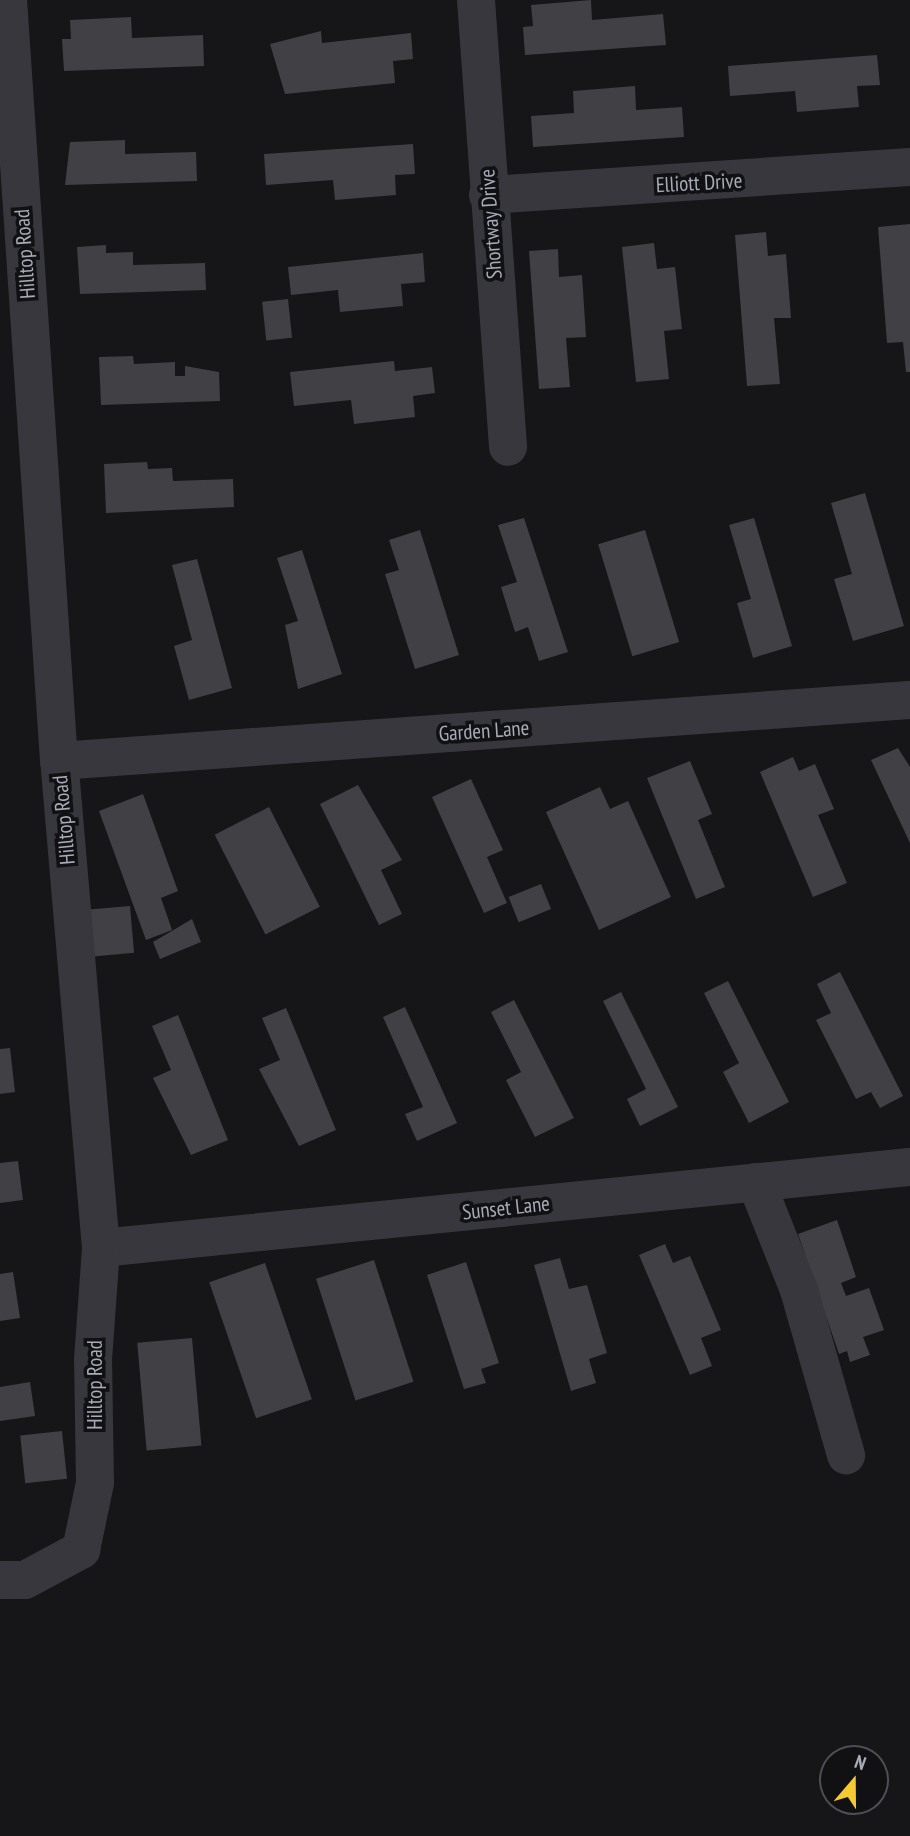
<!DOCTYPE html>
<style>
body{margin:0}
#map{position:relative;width:910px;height:1836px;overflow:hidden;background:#161618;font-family:"PT Sans Narrow",sans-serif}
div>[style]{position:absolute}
.building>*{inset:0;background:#404045;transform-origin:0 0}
.minor>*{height:38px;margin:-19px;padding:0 19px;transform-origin:19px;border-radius:19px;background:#37373d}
span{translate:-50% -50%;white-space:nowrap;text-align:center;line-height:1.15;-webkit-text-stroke:7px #111113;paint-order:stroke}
.street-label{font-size:21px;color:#a8abb8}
.north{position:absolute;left:819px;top:1745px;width:70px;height:70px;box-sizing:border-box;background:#111113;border:2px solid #4d4f55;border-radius:50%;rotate:20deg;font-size:19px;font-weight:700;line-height:28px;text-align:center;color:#a8abb8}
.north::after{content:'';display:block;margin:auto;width:24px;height:32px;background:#f4c932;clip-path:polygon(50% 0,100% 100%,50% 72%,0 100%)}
</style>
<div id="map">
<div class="building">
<div style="clip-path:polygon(591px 0,592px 20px,663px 14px,666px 45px,525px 55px,523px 27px,533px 26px,531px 5px)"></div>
<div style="clip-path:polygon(131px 17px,132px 38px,203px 35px,204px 66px,64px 71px,62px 39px,71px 39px,70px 20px)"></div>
<div style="clip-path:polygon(321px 31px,322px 43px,411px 33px,413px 59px,393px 61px,395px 83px,285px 94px,270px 44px)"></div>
<div style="clip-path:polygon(877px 55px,880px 85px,857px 86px,859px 107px,797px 112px,795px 91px,730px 96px,728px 66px)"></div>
<div style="clip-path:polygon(635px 86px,636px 110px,682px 107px,684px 137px,533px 147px,531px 116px,574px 113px,573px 91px)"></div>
<div style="clip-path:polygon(125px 140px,125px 154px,196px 152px,197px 181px,65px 185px,70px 142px)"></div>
<div style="clip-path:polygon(413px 144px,415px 174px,395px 175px,396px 195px,335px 200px,333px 180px,266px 185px,264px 154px)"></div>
<div style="clip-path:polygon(910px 224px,910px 372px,906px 372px,903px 342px,887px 343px,878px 227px)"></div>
<div style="clip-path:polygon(766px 232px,768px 256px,786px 254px,791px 318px,774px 318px,780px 384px,747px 386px,735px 235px)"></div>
<div style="clip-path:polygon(654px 243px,657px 269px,675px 267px,682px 329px,664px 331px,669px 379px,636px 382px,622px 247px)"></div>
<div style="clip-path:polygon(106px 245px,106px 253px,133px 252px,133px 265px,205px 263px,206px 290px,80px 294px,77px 247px)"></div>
<div style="clip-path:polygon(558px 249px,559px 277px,582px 275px,586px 337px,566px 338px,570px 387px,539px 389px,529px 251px)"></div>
<div style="clip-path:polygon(423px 253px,425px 282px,401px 284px,403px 306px,340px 312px,338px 290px,291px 295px,288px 267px)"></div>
<div style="left:288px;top:299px;width:39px;height:26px;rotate:84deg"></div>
<div style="clip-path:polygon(133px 356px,134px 364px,175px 362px,175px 376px,185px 376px,185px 366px,219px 372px,220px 401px,101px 405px,99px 357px)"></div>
<div style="clip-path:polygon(394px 361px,395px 371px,432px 367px,435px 393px,413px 396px,415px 417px,354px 424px,351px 400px,294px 406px,290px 372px)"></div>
<div style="clip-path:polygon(147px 462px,148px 469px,172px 468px,173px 481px,233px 479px,234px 507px,106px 513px,104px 464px)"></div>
<div style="clip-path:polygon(865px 493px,904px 626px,853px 641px,834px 579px,852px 574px,831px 503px)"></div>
<div style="clip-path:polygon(524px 518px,568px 652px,539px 661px,528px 627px,515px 632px,501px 587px,517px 582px,498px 525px)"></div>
<div style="clip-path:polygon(754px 518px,792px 646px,753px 658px,737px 603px,751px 599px,729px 525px)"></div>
<div style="clip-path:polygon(420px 530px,459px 655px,415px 669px,385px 574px,399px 570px,389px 540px)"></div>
<div style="left:645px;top:530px;width:117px;height:49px;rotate:73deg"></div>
<div style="clip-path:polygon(302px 550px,342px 674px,298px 689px,285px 625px,298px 621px,277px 558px)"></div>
<div style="clip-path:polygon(197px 559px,232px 688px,189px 700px,174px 646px,192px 640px,172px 565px)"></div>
<div style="clip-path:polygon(898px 748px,910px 767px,910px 843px,871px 760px)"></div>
<div style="clip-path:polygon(793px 757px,799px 771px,815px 764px,834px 809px,818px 815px,847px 883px,813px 897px,760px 772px)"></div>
<div style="clip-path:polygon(690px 761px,712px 814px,698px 820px,725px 887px,696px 899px,647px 778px)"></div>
<div style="clip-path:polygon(471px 779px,503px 850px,487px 857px,507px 903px,484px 913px,432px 797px)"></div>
<div style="clip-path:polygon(358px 785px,402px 860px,381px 870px,402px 914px,379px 925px,320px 804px)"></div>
<div style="clip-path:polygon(600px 787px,610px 809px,628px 801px,671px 897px,599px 930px,546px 812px)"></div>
<div style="clip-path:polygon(143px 794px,178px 891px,161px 898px,172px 930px,146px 940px,99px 811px)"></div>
<div style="left:269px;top:807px;width:112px;height:61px;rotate:63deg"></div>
<div style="left:541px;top:884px;width:27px;height:35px;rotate:68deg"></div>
<div style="left:130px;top:906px;width:47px;height:41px;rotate:85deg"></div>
<div style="clip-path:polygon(192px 919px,201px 942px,160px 959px,153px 942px)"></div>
<div style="clip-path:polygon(840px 972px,903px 1096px,880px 1108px,871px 1092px,856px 1099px,816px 1020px,831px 1013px,817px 984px)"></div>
<div style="clip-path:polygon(728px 981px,789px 1102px,749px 1123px,723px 1072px,739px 1063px,704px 993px)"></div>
<div style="clip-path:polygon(621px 992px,678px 1107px,640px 1126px,627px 1099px,646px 1089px,603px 1001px)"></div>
<div style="clip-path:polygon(514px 1000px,574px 1118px,535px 1137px,506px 1080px,521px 1072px,491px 1012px)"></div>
<div style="clip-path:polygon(405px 1007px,457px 1123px,417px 1141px,405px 1114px,423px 1107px,383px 1017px)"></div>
<div style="clip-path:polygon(286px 1008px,336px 1130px,299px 1146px,259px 1069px,280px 1060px,262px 1018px)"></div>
<div style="clip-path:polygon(178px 1015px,228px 1140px,191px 1155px,153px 1078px,171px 1070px,152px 1026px)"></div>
<div style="clip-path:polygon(10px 1048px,15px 1092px,0 1094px,0 1049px)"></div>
<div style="clip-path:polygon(18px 1161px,23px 1200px,0 1203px,0 1163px)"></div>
<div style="clip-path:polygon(837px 1220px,856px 1277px,841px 1283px,846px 1296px,869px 1288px,884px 1330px,863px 1337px,870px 1355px,850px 1362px,847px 1351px,839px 1354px,798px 1234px)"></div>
<div style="clip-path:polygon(665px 1244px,673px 1263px,690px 1256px,721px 1330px,701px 1338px,712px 1366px,690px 1375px,639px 1255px)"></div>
<div style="clip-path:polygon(560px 1258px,569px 1289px,587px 1285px,607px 1353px,589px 1359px,596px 1383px,571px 1391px,534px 1265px)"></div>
<div style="left:374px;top:1260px;width:128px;height:61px;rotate:72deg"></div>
<div style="clip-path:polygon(466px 1262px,499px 1363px,481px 1369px,486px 1383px,464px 1389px,427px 1275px)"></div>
<div style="left:265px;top:1263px;width:144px;height:59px;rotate:71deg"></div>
<div style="clip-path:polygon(13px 1272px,20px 1318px,0 1321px,0 1274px)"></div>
<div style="left:192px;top:1338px;width:108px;height:55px;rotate:85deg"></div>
<div style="clip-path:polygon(30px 1382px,35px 1416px,0 1421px,0 1387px)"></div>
<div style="left:62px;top:1431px;width:48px;height:42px;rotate:84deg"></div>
</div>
<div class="minor">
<div style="left:476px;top:0;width:448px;rotate:85.9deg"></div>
<div style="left:488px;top:195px;width:423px;rotate:-3.8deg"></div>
<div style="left:59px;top:761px;width:853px;rotate:-4.1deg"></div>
<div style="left:756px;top:1182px;width:116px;rotate:68.3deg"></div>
<div style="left:799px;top:1290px;width:172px;rotate:74.1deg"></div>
<div style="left:101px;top:1248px;width:813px;rotate:-5.72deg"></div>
<div style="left:0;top:1580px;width:25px"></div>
<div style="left:25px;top:1580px;width:64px;rotate:-28.2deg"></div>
<div style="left:81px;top:1550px;width:68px;rotate:-78.2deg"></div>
<div style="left:95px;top:1483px;width:123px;rotate:-90.9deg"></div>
<div style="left:93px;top:1360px;width:112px;rotate:-85.9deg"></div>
<div style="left:101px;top:1248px;width:489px;rotate:-94.9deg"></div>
<div style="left:59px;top:761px;width:763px;rotate:-93.83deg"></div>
</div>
<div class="street-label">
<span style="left:699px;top:183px;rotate:-3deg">Elliott Drive</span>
<span style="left:491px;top:224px;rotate:-94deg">Shortway Drive</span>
<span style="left:25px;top:254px;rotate:-94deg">Hilltop Road</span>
<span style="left:484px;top:731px;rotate:-4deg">Garden Lane</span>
<span style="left:64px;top:820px;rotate:-95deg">Hilltop Road</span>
<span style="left:506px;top:1208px;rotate:-6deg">Sunset Lane</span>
<span style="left:95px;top:1385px;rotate:-90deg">Hilltop Road</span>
</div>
<div class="north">N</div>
</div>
